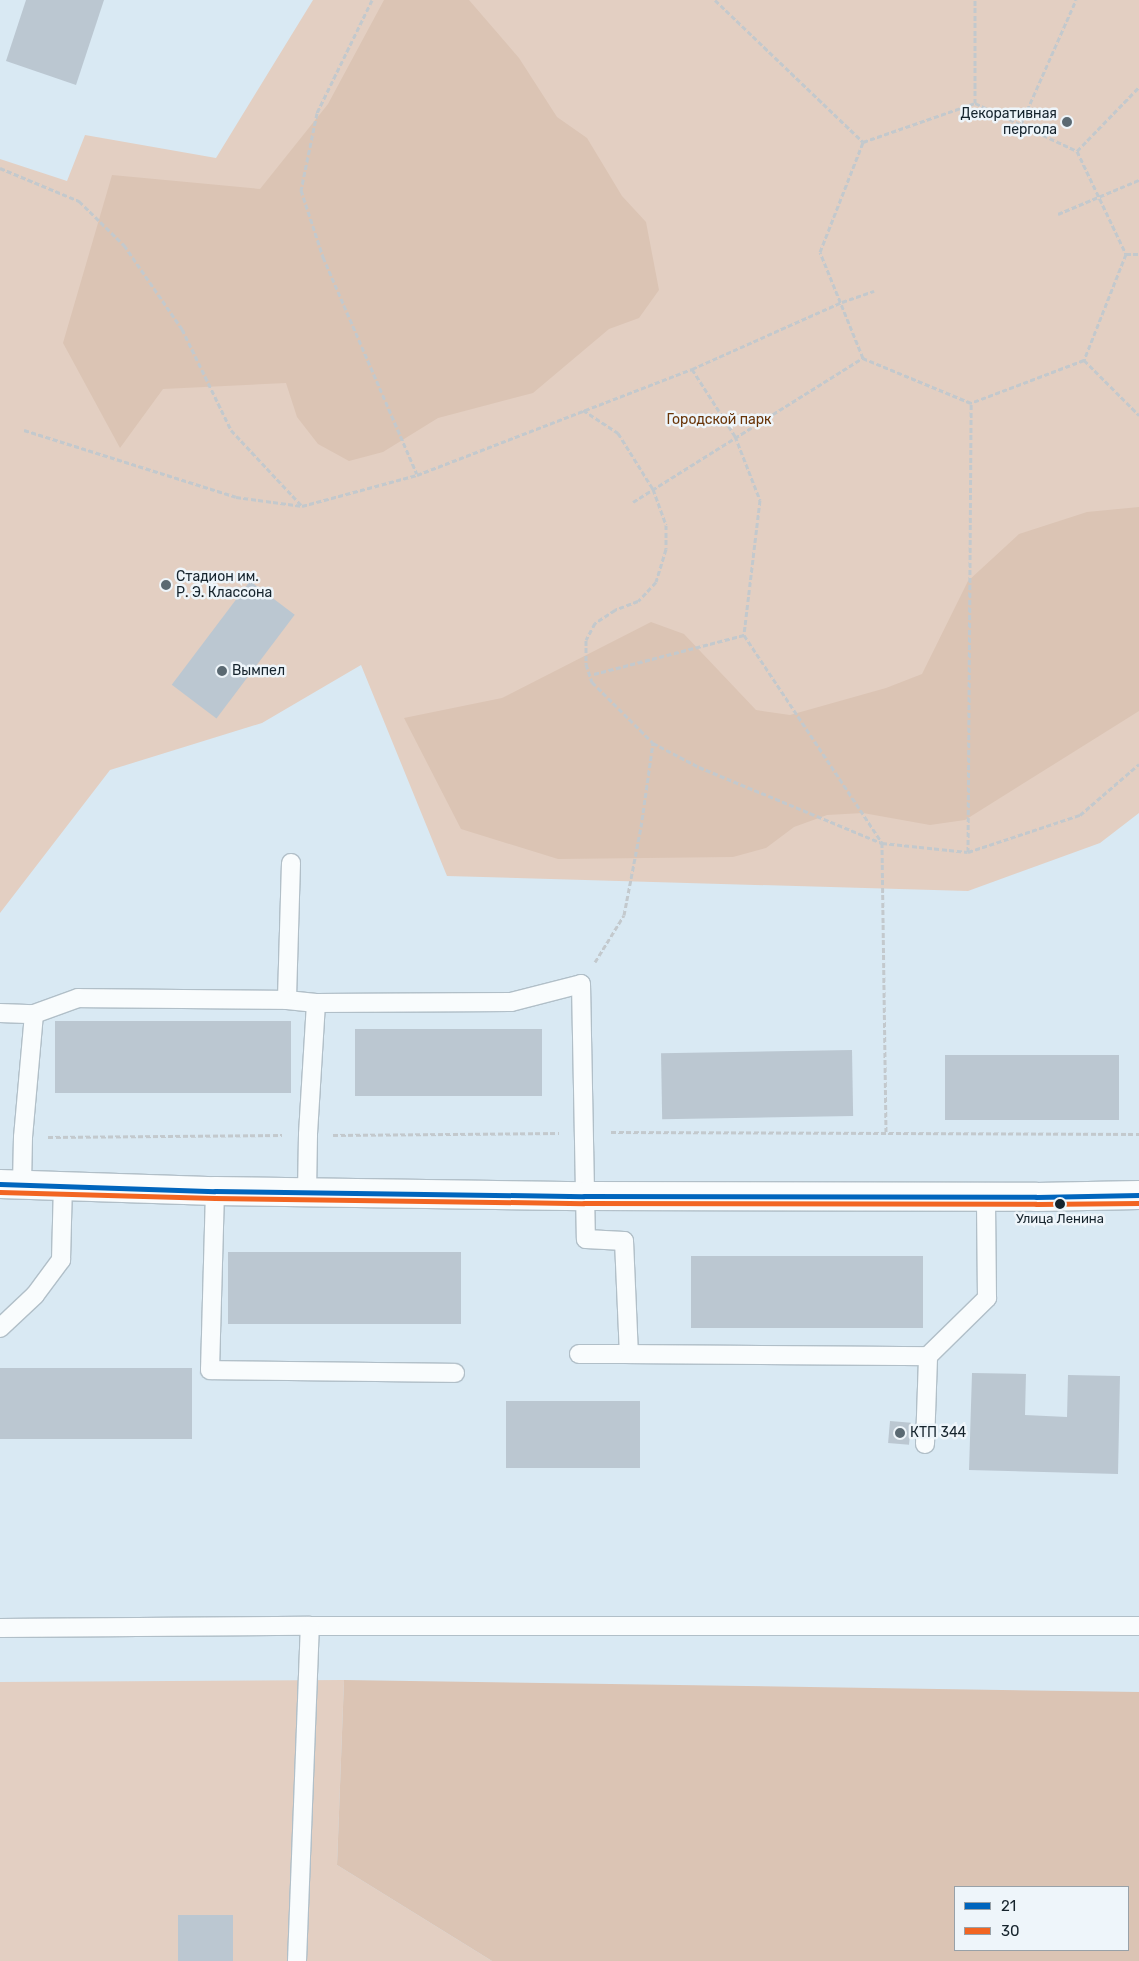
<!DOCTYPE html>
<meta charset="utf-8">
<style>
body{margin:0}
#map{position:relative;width:1139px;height:1961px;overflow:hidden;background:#d9e9f3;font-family:Rubik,sans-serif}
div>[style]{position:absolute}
.green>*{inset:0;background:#e3cfc2}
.forest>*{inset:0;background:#dbc4b4}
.building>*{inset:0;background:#bbc7d1;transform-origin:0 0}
.path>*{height:3px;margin-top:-1.5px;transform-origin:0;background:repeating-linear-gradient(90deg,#c3c9cd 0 5px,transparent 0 7.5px)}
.roads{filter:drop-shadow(1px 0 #b1bfc8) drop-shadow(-1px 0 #b1bfc8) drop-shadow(0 1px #b1bfc8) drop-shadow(0 -1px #b1bfc8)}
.service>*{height:18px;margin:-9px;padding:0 9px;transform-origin:9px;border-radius:9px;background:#f9fcfd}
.minor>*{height:28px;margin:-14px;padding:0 14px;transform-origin:14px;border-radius:14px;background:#f9fcfd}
.bus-1>*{height:5px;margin:-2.5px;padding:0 2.5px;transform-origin:2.5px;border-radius:2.5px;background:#0065bd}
.bus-2>*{height:5px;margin:-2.5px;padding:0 2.5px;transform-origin:2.5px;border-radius:2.5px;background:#f26522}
.dots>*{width:14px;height:14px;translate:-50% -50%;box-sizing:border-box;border:2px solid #eef5fa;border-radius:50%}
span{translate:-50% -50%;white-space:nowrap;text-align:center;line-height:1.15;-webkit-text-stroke:5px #eef5fa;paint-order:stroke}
.bus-label{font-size:13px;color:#16242d}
.poi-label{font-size:14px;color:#16242d}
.right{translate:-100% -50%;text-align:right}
.left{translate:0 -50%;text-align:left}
.park-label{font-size:14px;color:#693509}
.legend{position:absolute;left:954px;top:1886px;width:175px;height:65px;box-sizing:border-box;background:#eef5fa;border:1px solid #98a1a8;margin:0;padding:6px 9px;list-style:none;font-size:15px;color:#16242d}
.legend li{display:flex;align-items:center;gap:10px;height:25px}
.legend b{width:25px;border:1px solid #98a1a8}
</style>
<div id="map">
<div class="green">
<i style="clip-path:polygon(313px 0,1139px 0,1139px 813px,1100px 843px,968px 891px,447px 876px,361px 665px,262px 723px,110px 770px,0 913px,0 159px,67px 181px,85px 135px,216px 158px)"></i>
<i style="clip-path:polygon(344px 1680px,337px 1865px,492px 1961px,0 1961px,0 1682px)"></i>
</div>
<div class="forest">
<i style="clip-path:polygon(384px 0,469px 0,519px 58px,557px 117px,587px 138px,622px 196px,646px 222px,659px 290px,639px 318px,609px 329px,533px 393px,438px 418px,383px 452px,349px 461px,318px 444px,297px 417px,286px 383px,163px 389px,120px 448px,63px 343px,112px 175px,260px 189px,328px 104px)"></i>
<i style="clip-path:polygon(1139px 507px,1139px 711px,965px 820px,930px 825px,863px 813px,827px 815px,794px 827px,766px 848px,733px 857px,558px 859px,461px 829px,404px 718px,502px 698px,651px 622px,684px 634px,756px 710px,790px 715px,886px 688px,922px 674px,968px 581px,1019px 534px,1087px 512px)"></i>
<i style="clip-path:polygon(evenodd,344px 1680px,1139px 1692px,1139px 1961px,492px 1961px,337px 1865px,344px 1680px,955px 1887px,1128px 1887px,1128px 1950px,955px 1950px,955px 1887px)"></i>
</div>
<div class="building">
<i style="clip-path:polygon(26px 0,104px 0,76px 85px,6px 61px)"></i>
<i style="left:250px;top:581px;width:56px;height:130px;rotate:37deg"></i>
<i style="left:55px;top:1021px;width:236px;height:72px"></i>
<i style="left:355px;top:1029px;width:187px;height:67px"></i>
<i style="left:852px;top:1050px;width:66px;height:191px;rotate:89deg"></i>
<i style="left:1119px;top:1055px;width:65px;height:174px;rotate:90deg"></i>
<i style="left:228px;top:1252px;width:233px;height:72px"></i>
<i style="left:923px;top:1256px;width:72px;height:232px;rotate:90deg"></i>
<i style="left:0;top:1368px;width:192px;height:71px"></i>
<i style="clip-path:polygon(972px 1373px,1026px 1374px,1025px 1415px,1067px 1417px,1068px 1375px,1120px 1376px,1118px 1474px,969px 1470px)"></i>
<i style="left:506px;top:1401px;width:134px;height:67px"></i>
<i style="left:890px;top:1421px;width:21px;height:22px;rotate:5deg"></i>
<i style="left:178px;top:1915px;width:55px;height:46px"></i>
</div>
<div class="path">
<i style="left:372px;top:0;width:126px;rotate:116deg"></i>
<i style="left:317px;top:113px;width:79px;rotate:101.7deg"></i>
<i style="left:301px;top:190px;width:71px;rotate:71.8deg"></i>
<i style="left:323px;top:257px;width:236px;rotate:66.6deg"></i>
<i style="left:715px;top:0;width:205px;rotate:43.8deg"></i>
<i style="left:975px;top:103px;width:113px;rotate:25.2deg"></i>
<i style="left:1077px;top:151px;width:114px;rotate:64.6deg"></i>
<i style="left:1126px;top:254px;width:114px;rotate:111.6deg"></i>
<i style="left:1084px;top:360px;width:121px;rotate:159.2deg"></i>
<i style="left:971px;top:403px;width:117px;rotate:-157.4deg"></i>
<i style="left:863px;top:358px;width:114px;rotate:-112.1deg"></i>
<i style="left:820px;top:252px;width:118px;rotate:-68.6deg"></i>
<i style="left:863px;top:142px;width:119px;rotate:-19.2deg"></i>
<i style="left:975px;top:103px;width:103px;rotate:-90deg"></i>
<i style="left:1021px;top:124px;width:136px;rotate:-66.1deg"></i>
<i style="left:1077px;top:151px;width:89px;rotate:-45.9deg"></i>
<i style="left:0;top:168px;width:86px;rotate:22.7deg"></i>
<i style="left:79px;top:201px;width:63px;rotate:44.4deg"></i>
<i style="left:124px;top:245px;width:102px;rotate:55.4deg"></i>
<i style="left:182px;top:329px;width:112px;rotate:64.1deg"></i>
<i style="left:231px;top:430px;width:104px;rotate:46.9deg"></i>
<i style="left:1058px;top:214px;width:88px;rotate:-22.8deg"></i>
<i style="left:1126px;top:254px;width:13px"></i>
<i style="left:1084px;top:360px;width:78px;rotate:45deg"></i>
<i style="left:692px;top:369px;width:80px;rotate:57.3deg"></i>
<i style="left:735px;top:436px;width:69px;rotate:68.7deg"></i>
<i style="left:760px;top:500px;width:136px;rotate:96.8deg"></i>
<i style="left:744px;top:635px;width:250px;rotate:56.4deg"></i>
<i style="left:583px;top:410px;width:42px;rotate:33.3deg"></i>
<i style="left:618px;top:433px;width:66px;rotate:58deg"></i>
<i style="left:653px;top:489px;width:38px;rotate:70deg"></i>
<i style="left:666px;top:525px;width:24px;rotate:90deg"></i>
<i style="left:666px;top:549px;width:34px;rotate:107deg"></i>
<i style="left:656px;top:582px;width:26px;rotate:133deg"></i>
<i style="left:638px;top:601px;width:25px;rotate:159deg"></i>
<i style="left:615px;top:610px;width:24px;rotate:147deg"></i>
<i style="left:595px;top:623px;width:19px;rotate:118deg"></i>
<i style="left:586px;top:640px;width:24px;rotate:90deg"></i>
<i style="left:586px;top:664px;width:19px;rotate:72deg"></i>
<i style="left:592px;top:682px;width:86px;rotate:45deg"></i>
<i style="left:653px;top:743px;width:52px;rotate:27.6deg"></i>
<i style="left:699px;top:767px;width:198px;rotate:22.6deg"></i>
<i style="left:24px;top:430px;width:222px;rotate:17.5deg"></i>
<i style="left:236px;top:497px;width:67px;rotate:7.8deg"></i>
<i style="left:302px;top:506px;width:119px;rotate:-15.1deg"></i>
<i style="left:417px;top:475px;width:295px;rotate:-21.1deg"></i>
<i style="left:692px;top:369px;width:164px;rotate:-24.1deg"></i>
<i style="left:842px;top:302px;width:34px;rotate:-19deg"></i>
<i style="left:633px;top:502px;width:271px;rotate:-32.1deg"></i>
<i style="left:594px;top:674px;width:155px;rotate:-14.6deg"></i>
<i style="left:968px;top:852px;width:449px;rotate:-89.6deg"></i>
<i style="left:595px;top:962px;width:55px;rotate:-58.3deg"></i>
<i style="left:624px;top:915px;width:90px;rotate:-79.1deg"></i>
<i style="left:641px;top:827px;width:85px;rotate:-81.9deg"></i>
<i style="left:611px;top:1132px;width:528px;rotate:0.22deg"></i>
<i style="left:886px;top:1132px;width:289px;rotate:-90.8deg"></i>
<i style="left:882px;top:843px;width:86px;rotate:6deg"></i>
<i style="left:968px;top:852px;width:118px;rotate:-18.3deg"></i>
<i style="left:1080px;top:815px;width:78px;rotate:-40.8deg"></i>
<i style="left:333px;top:1135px;width:226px;rotate:-0.5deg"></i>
<i style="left:48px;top:1137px;width:234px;rotate:-0.5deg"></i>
</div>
<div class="roads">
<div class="service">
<i style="left:291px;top:863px;width:137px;rotate:91.7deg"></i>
<i style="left:287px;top:1000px;width:29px;rotate:6deg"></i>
<i style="left:316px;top:1003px;width:132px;rotate:93.5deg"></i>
<i style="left:308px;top:1135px;width:57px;rotate:91deg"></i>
<i style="left:316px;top:1003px;width:195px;rotate:-0.3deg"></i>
<i style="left:511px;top:1002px;width:72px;rotate:-14.4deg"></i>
<i style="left:581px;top:984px;width:255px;rotate:88.9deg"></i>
<i style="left:586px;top:1239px;width:38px;rotate:3deg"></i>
<i style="left:624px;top:1241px;width:113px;rotate:87.5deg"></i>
<i style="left:629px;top:1354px;width:50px;rotate:180deg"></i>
<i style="left:0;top:1013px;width:34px;rotate:2deg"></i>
<i style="left:34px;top:1014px;width:123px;rotate:95.1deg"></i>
<i style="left:23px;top:1137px;width:48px;rotate:91.2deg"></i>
<i style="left:34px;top:1014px;width:47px;rotate:-20deg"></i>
<i style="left:78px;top:998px;width:209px;rotate:0.5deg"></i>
<i style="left:215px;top:1191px;width:179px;rotate:91.6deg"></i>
<i style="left:210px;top:1370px;width:245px;rotate:0.7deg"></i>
<i style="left:0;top:1328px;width:48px;rotate:-43.3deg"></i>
<i style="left:35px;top:1295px;width:44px;rotate:-53.4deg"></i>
<i style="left:61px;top:1260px;width:75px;rotate:-88.5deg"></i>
<i style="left:629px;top:1354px;width:299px;rotate:0.4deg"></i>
<i style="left:925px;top:1444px;width:88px;rotate:-88deg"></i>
<i style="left:928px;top:1356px;width:83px;rotate:-44.5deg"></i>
<i style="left:987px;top:1298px;width:101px;rotate:-90.6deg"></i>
<i style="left:0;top:1628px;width:310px;rotate:-0.4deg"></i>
<i style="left:310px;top:1626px;width:829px"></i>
<i style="left:297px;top:1961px;width:335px;rotate:-87.8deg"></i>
</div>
<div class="minor">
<i style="left:0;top:1184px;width:215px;rotate:1.9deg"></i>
<i style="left:215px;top:1191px;width:369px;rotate:0.8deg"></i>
<i style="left:584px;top:1196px;width:452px;rotate:0.1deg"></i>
<i style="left:1036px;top:1197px;width:103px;rotate:-1.1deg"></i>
</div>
</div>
<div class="bus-1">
<i style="left:0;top:1184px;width:215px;rotate:1.9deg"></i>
<i style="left:215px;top:1191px;width:369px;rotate:0.8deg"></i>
<i style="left:584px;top:1196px;width:452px;rotate:0.1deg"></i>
<i style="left:1036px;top:1197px;width:103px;rotate:-1.1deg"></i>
</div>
<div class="bus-2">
<i style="left:0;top:1192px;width:215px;rotate:1.6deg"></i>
<i style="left:215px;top:1198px;width:369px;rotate:0.8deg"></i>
<i style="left:584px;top:1203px;width:452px;rotate:0.1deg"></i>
<i style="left:1036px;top:1204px;width:103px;rotate:-0.6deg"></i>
</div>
<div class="dots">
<i style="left:1067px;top:122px;background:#5a6972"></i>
<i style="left:166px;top:585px;background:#5a6972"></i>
<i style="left:222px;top:671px;background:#5a6972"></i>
<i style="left:1060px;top:1204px;background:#16242d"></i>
<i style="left:900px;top:1433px;background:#5a6972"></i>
</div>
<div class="bus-label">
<span style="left:1060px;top:1219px">Улица Ленина</span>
</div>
<div class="poi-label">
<span class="right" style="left:1057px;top:122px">Декоративная<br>пергола</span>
<span class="left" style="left:176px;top:585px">Стадион им.<br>Р. Э. Классона</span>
<span class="left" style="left:232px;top:671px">Вымпел</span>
<span class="left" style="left:910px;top:1433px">КТП 344</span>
</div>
<div class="park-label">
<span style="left:719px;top:420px">Городской парк</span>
</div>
<ul class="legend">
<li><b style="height:6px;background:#0065bd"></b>21</li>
<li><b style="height:6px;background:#f26522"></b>30</li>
</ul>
</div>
